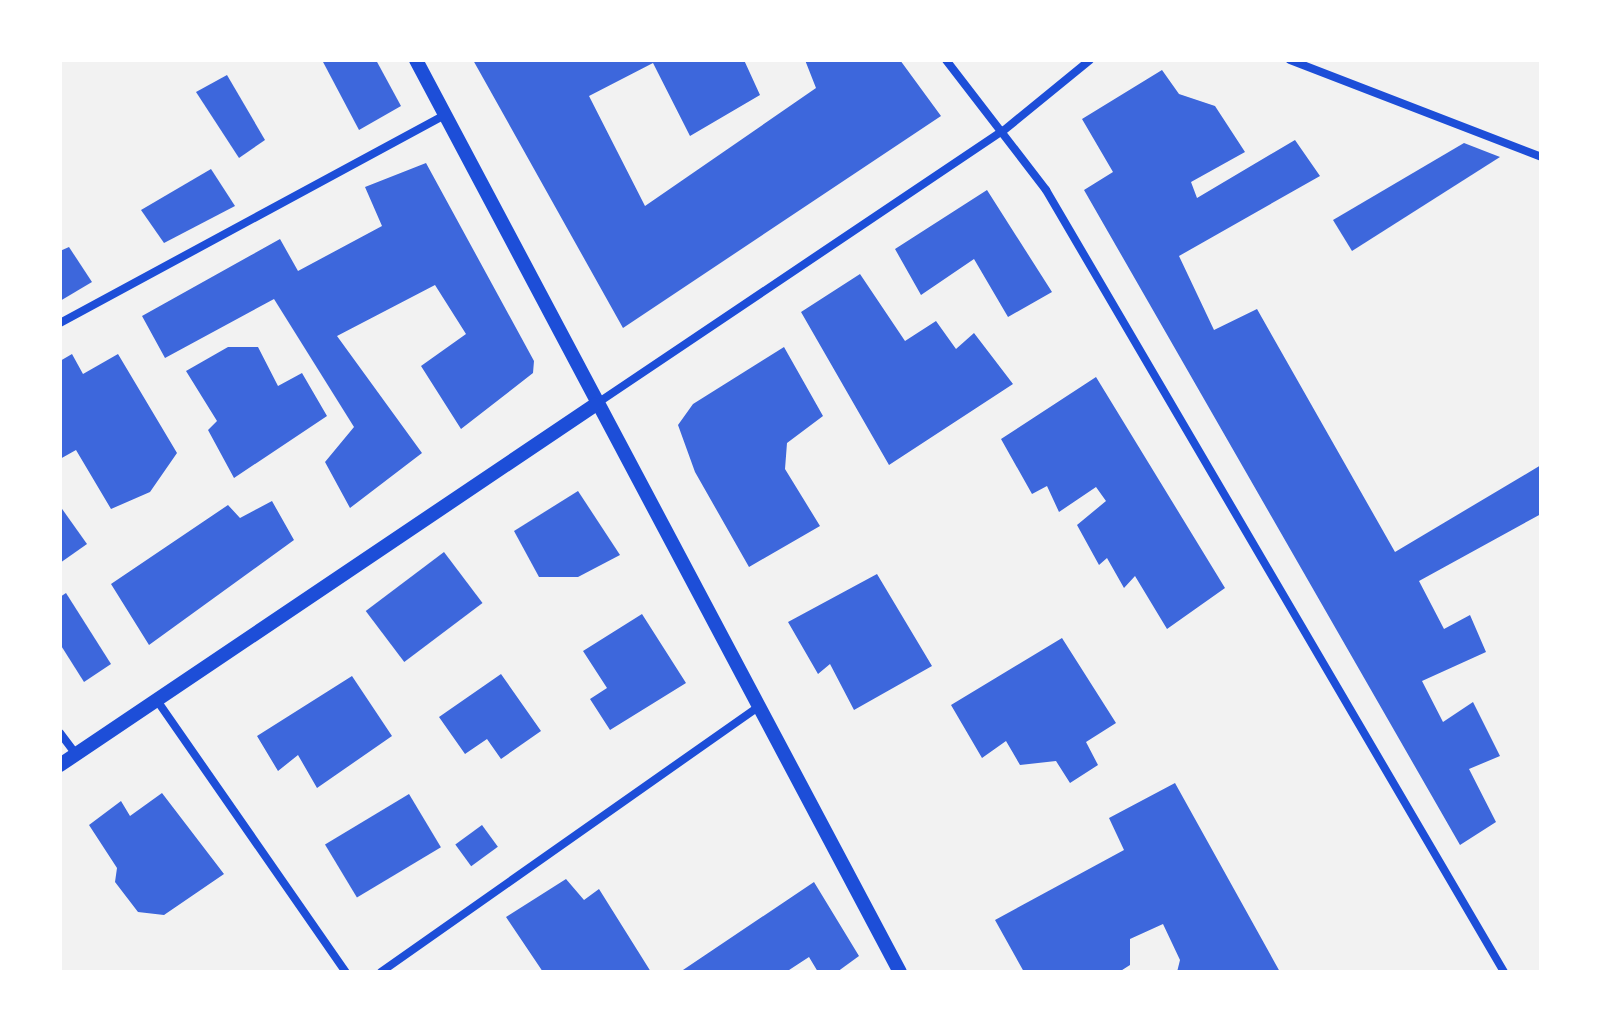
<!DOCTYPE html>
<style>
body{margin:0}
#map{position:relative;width:1601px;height:1032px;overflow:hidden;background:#f2f2f2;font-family:"Alegreya Sans",sans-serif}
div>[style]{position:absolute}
.building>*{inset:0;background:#3d67dc;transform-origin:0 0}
.minor>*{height:8px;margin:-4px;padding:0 4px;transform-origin:4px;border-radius:4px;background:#1d4ed8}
.tertiary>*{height:14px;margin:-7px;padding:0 7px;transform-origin:7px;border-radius:7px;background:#1d4ed8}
span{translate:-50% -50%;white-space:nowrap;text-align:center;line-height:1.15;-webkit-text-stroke:8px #fff;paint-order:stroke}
.frame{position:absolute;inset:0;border:62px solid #fff;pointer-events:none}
</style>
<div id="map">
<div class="building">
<i style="clip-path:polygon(322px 60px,376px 60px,401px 106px,359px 130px)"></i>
<i style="clip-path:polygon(473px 60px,744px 60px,760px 95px,690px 136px,653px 63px,589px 96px,645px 206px,816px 88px,805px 60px,900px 60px,941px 116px,623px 328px)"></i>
<i style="clip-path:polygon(1162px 70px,1179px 94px,1215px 106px,1245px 152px,1191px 182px,1197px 198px,1295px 140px,1320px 176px,1179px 256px,1214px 330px,1257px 309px,1395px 552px,1541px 465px,1541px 514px,1419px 581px,1444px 629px,1470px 615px,1486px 652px,1422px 681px,1443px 722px,1473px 702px,1500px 756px,1469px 769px,1496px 822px,1460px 845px,1084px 190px,1113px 172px,1082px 119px)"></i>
<i style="clip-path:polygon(227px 75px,265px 140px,239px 158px,196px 92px)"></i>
<i style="clip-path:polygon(1464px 143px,1500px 157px,1352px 251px,1333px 220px)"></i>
<i style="clip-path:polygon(426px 163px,534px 361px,533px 373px,461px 429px,421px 366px,466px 334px,435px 285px,337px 336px,422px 453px,350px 508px,325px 462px,354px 427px,274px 299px,165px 358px,142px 316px,280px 239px,298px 271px,382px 226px,365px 187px)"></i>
<i style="clip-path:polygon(211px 169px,235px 206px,164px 243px,141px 210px)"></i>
<i style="clip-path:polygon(987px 190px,1052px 292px,1008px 317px,974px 259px,921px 295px,895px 249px)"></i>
<i style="clip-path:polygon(69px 247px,92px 282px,60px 301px,60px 251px)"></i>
<i style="clip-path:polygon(860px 274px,905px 341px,936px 321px,956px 349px,974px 333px,1013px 384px,889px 465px,801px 312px)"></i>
<i style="clip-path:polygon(228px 347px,258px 347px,278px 386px,302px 373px,327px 416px,234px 478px,208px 430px,217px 421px,186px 371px)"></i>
<i style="clip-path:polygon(784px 347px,823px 416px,787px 443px,785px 469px,820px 526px,749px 567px,695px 472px,678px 425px,693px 404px)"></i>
<i style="clip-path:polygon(72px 354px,83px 374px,118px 354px,177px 453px,150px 492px,111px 509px,76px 450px,60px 459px,60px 361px)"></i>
<i style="clip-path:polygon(1096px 377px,1225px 588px,1167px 629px,1135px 576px,1124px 588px,1107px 558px,1099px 565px,1077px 525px,1106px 501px,1096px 487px,1059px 512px,1047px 486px,1032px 494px,1001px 439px)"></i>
<i style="clip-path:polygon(578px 491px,620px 555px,578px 577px,539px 577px,514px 531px)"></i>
<i style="clip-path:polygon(272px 501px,294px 540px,149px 645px,111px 584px,228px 505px,240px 518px)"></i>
<i style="clip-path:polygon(60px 506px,87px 544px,60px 563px)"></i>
<i style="left:444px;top:552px;width:64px;height:98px;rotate:53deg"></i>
<i style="clip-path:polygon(877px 574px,932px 666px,854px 710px,830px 664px,818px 674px,788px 622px)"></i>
<i style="clip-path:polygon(66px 593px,111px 664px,84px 682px,60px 644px,60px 597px)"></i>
<i style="clip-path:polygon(642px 614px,686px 683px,610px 730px,590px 699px,607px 688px,583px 651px)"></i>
<i style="clip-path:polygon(1062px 638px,1116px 723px,1086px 742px,1098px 765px,1070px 783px,1056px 761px,1020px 765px,1006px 741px,982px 758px,951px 705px)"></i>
<i style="clip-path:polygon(501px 674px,541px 731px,501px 759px,487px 739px,465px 754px,439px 717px)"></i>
<i style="clip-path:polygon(352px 676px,392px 736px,317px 788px,298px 755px,278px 771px,257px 736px)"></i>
<i style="clip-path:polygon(1175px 783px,1280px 972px,1177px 972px,1180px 960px,1163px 924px,1130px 939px,1130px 965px,1119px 972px,1024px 972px,995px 920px,1124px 850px,1109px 818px)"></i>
<i style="clip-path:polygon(162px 793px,224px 874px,164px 915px,138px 912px,115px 882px,117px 868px,89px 825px,121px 801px,130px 816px)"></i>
<i style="left:409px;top:794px;width:62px;height:98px;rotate:59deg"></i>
<i style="left:482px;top:825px;width:27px;height:33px;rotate:54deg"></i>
<i style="clip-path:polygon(566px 879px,584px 900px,599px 889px,651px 972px,543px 972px,506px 917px)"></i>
<i style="clip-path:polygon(814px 882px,859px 956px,837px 972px,818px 972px,809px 957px,786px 972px,680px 972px)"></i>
</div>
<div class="minor">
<i style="left:946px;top:60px;width:164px;rotate:52.4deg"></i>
<i style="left:1046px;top:190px;width:906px;rotate:59.64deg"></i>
<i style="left:1290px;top:60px;width:269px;rotate:21.1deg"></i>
<i style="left:60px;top:323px;width:439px;rotate:-28.4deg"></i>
<i style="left:596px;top:404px;width:490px;rotate:-33.9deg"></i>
<i style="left:1003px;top:131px;width:112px;rotate:-39.2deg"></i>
<i style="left:156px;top:699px;width:333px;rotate:55.2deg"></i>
<i style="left:60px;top:733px;width:26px;rotate:53deg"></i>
<i style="left:381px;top:972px;width:461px;rotate:-35.1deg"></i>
</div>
<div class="tertiary">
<i style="left:416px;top:60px;width:1032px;rotate:62.05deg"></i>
<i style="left:60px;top:765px;width:645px;rotate:-33.94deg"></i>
</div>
<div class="frame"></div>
</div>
